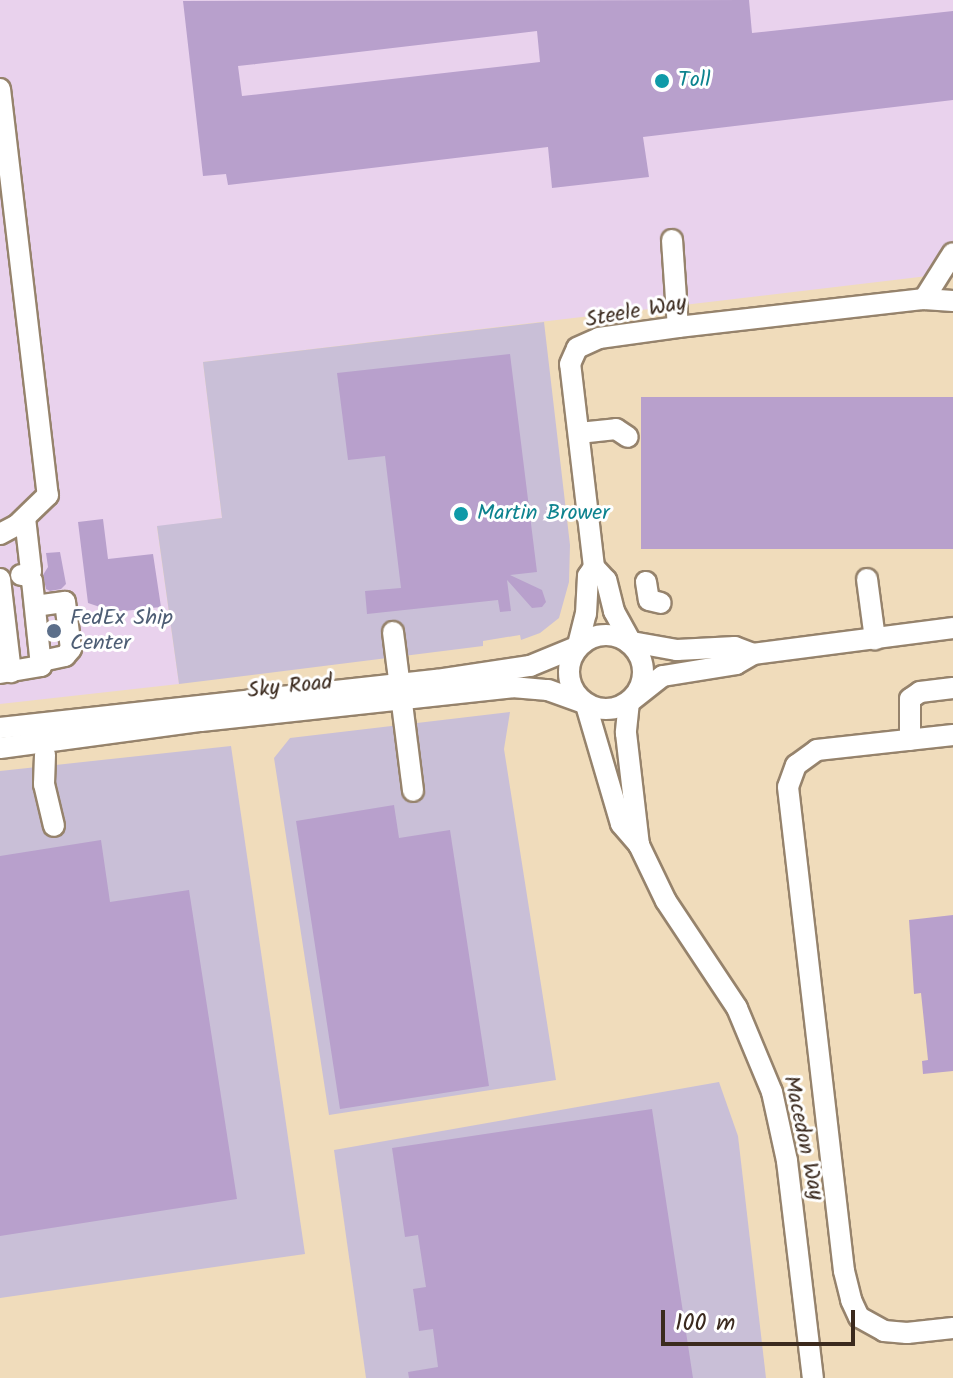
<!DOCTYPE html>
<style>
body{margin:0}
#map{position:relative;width:953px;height:1378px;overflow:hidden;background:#f0dcbb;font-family:Kalam,sans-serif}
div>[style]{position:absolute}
.built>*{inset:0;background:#e9d2ed}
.industrial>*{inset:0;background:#c9bfd7}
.building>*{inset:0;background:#b8a0cc;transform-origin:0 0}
.roads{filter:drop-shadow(2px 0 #96836c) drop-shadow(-2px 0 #96836c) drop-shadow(0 2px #96836c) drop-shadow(0 -2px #96836c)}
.minor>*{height:20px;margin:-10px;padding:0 10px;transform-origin:10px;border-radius:10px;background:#fff}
.minor>.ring{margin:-10px;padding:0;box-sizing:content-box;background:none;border:20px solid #fff;border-radius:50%}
.dots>*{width:22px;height:22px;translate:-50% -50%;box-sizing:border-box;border:4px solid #fff;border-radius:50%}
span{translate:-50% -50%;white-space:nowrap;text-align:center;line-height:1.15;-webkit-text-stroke:6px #fff;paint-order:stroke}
.culture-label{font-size:22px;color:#0d838f}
.left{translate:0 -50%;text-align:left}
.street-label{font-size:22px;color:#3b2a1e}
.service-label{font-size:22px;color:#4e5e75}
.scale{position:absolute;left:661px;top:1310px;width:194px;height:36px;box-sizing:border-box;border:4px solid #3b2a1e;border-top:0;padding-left:10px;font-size:24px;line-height:28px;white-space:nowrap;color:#3b2a1e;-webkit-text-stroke:6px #fff;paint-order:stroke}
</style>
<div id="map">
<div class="built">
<i style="clip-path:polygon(0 0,953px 0,953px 273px,203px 362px,222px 518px,157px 527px,179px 684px,0 704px)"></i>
</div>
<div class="industrial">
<i style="clip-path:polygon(544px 322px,570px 545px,569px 582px,559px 618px,540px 633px,521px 640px,520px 635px,483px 641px,483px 646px,179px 684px,157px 526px,222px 518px,203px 362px)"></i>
<i style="clip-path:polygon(510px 712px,504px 749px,556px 1080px,329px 1115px,274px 758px,290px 738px)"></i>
<i style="clip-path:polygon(231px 746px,305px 1254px,0 1298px,0 771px)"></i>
<i style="clip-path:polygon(719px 1082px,738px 1136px,766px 1378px,366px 1378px,334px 1150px)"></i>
</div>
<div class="building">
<i style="clip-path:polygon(evenodd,749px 0,752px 33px,953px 11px,953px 100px,643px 137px,649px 177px,552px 188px,548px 147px,228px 185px,226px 174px,203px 176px,183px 1px,749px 0,537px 31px,540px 62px,242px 96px,238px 66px,537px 31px)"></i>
<i style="clip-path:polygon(510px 354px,537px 572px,510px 575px,542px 590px,546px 602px,542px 607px,532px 608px,507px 580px,511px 611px,500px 612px,498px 600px,367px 614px,365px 591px,401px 588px,385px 456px,348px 460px,337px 373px)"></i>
<i style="left:953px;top:397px;width:152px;height:312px;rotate:90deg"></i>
<i style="clip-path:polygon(103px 519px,108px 559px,153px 554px,161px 607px,115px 612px,88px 603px,78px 522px)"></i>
<i style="clip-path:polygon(60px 552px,66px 584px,61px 589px,50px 591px,46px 589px,43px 575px,48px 567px,46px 553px)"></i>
<i style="clip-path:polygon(394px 805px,399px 838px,450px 830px,489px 1086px,340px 1109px,296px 821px)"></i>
<i style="clip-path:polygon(101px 840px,110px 902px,189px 890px,237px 1199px,0 1236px,0 856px)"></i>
<i style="clip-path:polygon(953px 915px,953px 1071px,923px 1074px,922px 1061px,928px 1060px,921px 993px,914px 994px,909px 920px)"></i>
<i style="clip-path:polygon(652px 1109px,693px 1378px,409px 1378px,408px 1372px,438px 1367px,433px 1329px,419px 1331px,413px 1289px,426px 1287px,418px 1235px,405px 1237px,392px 1148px)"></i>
</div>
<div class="roads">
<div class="minor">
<i style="left:0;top:89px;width:409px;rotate:83.3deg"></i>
<i style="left:48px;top:495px;width:43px;rotate:135.9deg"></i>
<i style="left:17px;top:525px;width:19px;rotate:152deg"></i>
<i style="left:672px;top:240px;width:87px;rotate:86.1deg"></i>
<i style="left:924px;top:299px;width:54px;rotate:-57.8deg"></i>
<i style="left:579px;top:433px;width:37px;rotate:-6deg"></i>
<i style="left:616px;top:429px;width:14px;rotate:34deg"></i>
<i style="left:25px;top:518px;width:53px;rotate:83.5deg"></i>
<i style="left:31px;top:571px;width:6px;rotate:135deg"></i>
<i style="left:0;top:579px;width:94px;rotate:83.3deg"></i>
<i style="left:867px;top:579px;width:61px;rotate:82.4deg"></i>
<i style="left:646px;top:582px;width:18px;rotate:81deg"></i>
<i style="left:649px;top:600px;width:12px;rotate:14deg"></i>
<i style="left:35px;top:606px;width:30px;rotate:-8deg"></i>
<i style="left:65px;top:602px;width:47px;rotate:82.7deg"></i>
<i style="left:71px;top:649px;width:9px;rotate:131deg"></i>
<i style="left:65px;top:656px;width:25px;rotate:168deg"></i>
<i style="left:393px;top:632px;width:160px;rotate:82.8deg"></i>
<i class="ring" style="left:569px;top:635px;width:54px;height:54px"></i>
<i style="left:631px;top:642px;width:35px;rotate:-119deg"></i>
<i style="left:614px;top:611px;width:32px;rotate:-104deg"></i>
<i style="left:606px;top:580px;width:18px;rotate:-133deg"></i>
<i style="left:594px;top:567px;width:204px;rotate:-96.7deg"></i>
<i style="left:570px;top:364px;width:17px;rotate:-66deg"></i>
<i style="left:577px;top:348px;width:24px;rotate:-24deg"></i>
<i style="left:599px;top:338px;width:80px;rotate:-7.9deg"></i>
<i style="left:678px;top:327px;width:248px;rotate:-6.5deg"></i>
<i style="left:924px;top:299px;width:29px;rotate:4deg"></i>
<i style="left:632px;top:642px;width:46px;rotate:10.1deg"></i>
<i style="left:677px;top:650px;width:58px;rotate:-3deg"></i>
<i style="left:735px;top:647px;width:19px;rotate:21deg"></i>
<i style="left:578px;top:645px;width:32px;rotate:-76deg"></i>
<i style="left:586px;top:614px;width:38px;rotate:-87deg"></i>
<i style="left:588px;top:576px;width:11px;rotate:-56deg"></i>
<i style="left:0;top:673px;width:42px;rotate:-9.7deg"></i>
<i style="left:41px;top:666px;width:85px;rotate:-96deg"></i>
<i style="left:32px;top:581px;width:8px;rotate:-130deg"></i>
<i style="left:27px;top:575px;width:6px;rotate:180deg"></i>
<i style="left:632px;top:700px;width:39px;rotate:-38deg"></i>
<i style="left:663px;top:676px;width:74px;rotate:-9.3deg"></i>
<i style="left:736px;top:664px;width:20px;rotate:-30deg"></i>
<i style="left:753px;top:654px;width:202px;rotate:-7.4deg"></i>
<i style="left:629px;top:702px;width:31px;rotate:96deg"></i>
<i style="left:626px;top:733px;width:113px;rotate:83.4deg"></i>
<i style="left:586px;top:705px;width:124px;rotate:73.6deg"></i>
<i style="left:621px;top:824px;width:28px;rotate:49deg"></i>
<i style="left:639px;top:845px;width:62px;rotate:64.3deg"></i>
<i style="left:666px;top:901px;width:128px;rotate:56.4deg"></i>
<i style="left:737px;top:1008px;width:91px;rotate:67.4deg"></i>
<i style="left:772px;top:1092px;width:71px;rotate:77.7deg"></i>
<i style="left:787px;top:1161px;width:219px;rotate:83.2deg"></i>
<i style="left:0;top:728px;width:440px;rotate:-6.3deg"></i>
<i style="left:437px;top:680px;width:94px;rotate:-8.6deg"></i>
<i style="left:530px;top:666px;width:50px;rotate:-22.4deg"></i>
<i style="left:953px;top:735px;width:137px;rotate:173.7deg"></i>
<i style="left:817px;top:750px;width:26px;rotate:144deg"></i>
<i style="left:796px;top:765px;width:23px;rotate:110deg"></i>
<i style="left:788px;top:787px;width:487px;rotate:83.4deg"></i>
<i style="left:844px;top:1271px;width:30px;rotate:76deg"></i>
<i style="left:851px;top:1300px;width:19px;rotate:65deg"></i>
<i style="left:859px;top:1317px;width:29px;rotate:29deg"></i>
<i style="left:884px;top:1331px;width:23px;rotate:5deg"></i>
<i style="left:907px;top:1333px;width:46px;rotate:-6.2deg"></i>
<i style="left:910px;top:740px;width:41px;rotate:-90deg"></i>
<i style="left:910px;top:699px;width:12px;rotate:-35deg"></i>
<i style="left:920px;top:692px;width:33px;rotate:-7deg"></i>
<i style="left:0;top:748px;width:203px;rotate:-7.7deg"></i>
<i style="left:201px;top:721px;width:313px;rotate:-6.2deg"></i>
<i style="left:512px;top:687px;width:36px;rotate:5deg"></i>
<i style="left:548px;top:690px;width:37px;rotate:20deg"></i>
<i style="left:45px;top:755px;width:29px;rotate:92deg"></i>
<i style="left:44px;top:784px;width:43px;rotate:76.6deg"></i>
</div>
</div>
<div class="dots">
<i style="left:662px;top:81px;background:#0f9aa8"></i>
<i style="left:461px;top:514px;background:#0f9aa8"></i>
<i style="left:54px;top:631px;background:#5c6f8a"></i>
</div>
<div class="culture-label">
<span class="left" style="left:678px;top:81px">Toll</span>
<span class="left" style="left:477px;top:514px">Martin Brower</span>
</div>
<div class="street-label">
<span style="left:636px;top:312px;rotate:-10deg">Steele Way</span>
<span style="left:290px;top:687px;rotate:-6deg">Sky Road</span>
<span style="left:803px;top:1138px;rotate:78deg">Macedon Way</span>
</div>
<div class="service-label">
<span class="left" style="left:70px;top:631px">FedEx Ship<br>Center</span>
</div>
<div class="scale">100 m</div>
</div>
